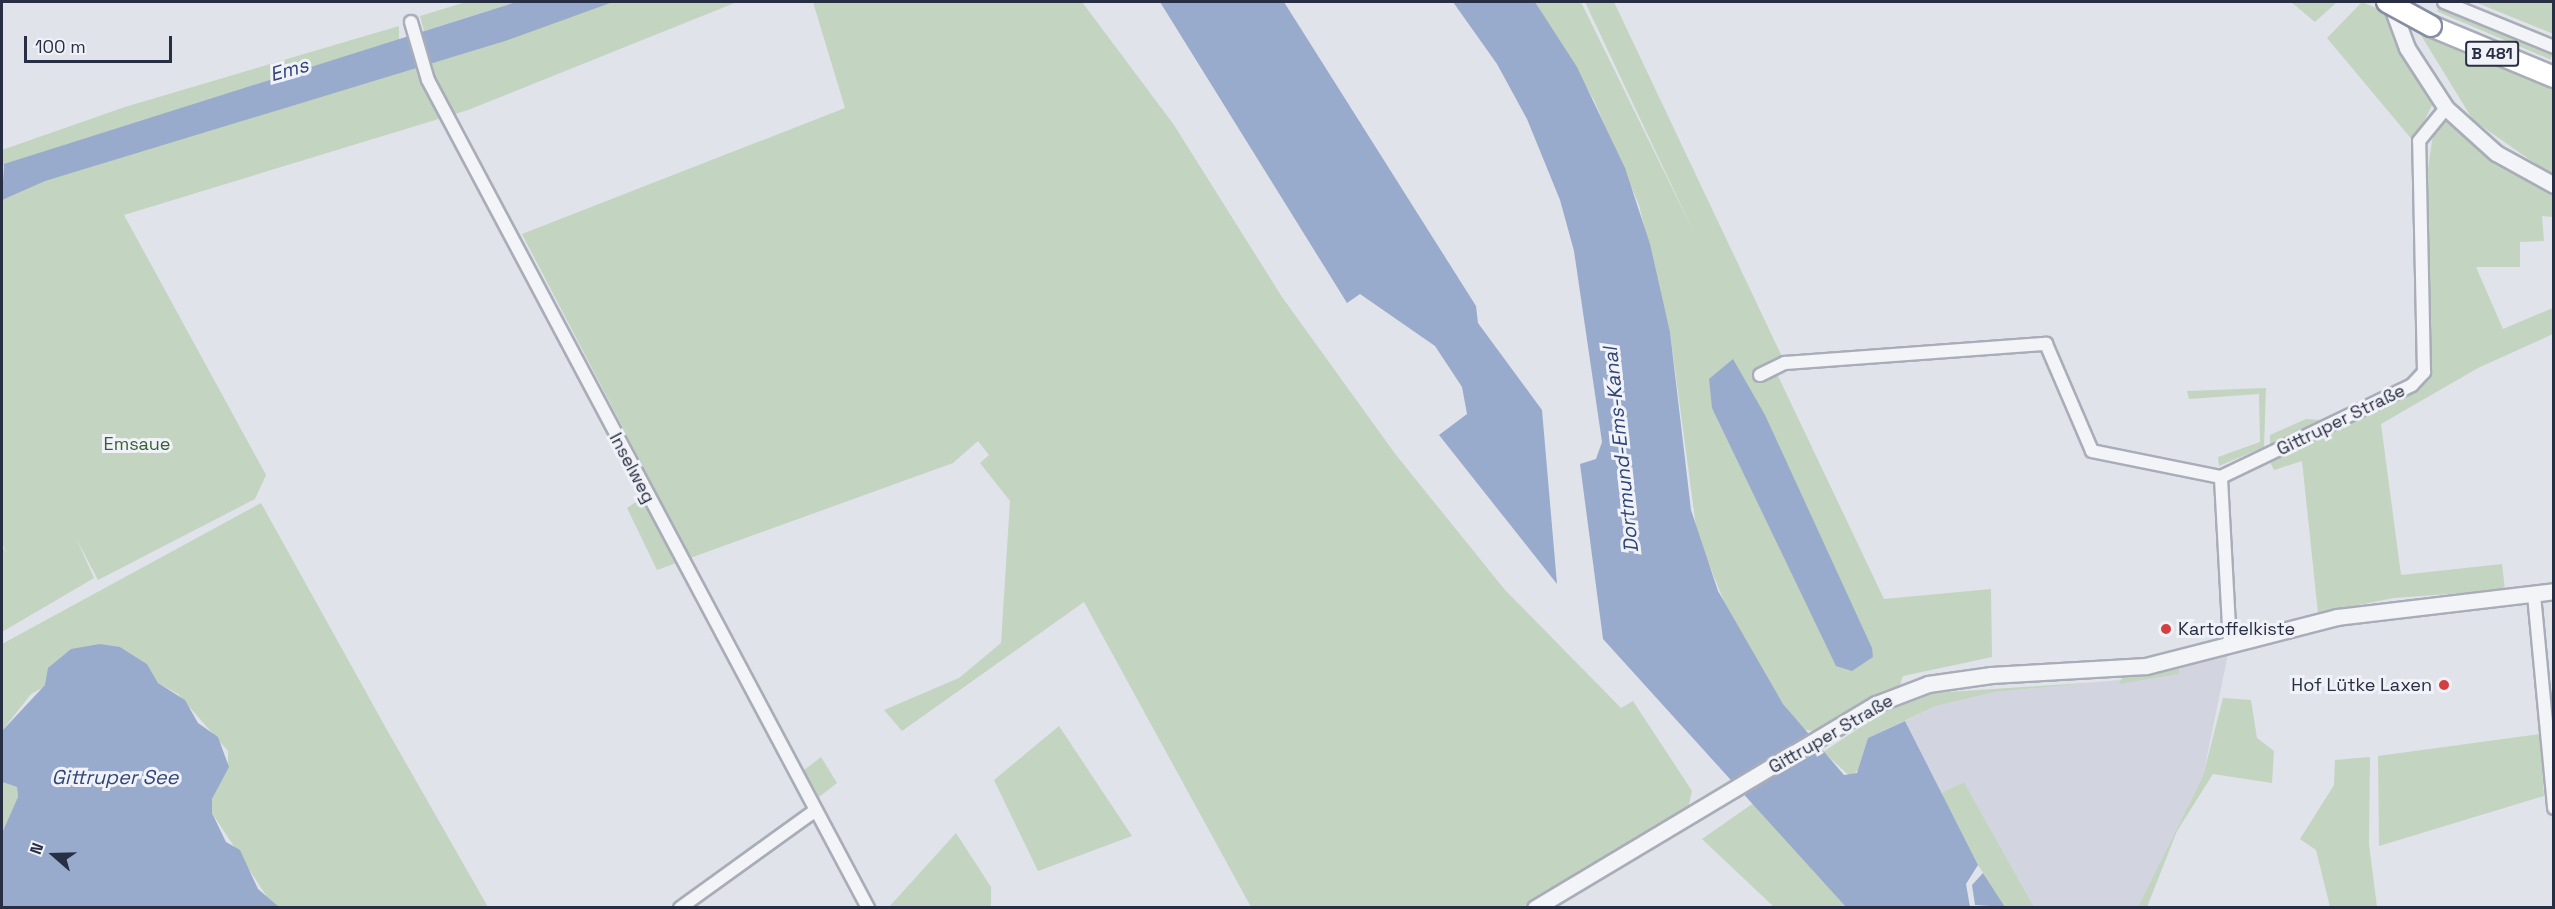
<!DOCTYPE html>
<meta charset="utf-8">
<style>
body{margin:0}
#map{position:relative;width:2555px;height:909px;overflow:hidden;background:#e0e3ea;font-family:"Space Grotesk",sans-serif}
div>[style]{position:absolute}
.built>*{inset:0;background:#d2d5df}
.green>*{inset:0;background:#c3d4c1;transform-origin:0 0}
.water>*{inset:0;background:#99abcc}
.roads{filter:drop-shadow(2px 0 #a9adb8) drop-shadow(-2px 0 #a9adb8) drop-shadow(0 2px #a9adb8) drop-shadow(0 -2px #a9adb8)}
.minor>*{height:12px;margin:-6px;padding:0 6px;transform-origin:6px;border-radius:6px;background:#f3f4f8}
.tertiary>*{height:15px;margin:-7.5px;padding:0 7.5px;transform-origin:7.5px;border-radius:7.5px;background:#f3f4f8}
.trunk>*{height:20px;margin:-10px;padding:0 10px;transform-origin:10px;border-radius:10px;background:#fff}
.bridges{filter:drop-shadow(2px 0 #878ea2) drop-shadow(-2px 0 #878ea2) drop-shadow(0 2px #878ea2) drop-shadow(0 -2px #878ea2)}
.trunk-bridge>*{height:20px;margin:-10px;padding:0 10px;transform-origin:10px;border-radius:10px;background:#fff}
.dots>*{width:16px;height:16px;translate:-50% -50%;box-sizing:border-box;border:3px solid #f0f2f7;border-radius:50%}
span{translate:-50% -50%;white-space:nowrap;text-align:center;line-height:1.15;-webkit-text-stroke:6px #f0f2f7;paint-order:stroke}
.shield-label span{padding:2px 4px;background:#f0f2f7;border:2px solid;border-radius:4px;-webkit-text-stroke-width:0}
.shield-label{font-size:16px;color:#282e43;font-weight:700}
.street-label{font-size:18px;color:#282e43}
.park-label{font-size:18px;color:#365f34}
.poi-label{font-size:18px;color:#282e43}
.left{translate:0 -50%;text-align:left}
.right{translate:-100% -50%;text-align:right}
.water-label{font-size:20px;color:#304679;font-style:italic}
.frame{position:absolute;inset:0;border:3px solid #282e43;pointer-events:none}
.north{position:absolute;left:24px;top:825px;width:60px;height:60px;-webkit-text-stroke:4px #f0f2f7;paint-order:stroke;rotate:290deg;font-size:16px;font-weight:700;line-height:24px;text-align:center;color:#282e43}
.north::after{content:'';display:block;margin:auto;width:21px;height:27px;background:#282e43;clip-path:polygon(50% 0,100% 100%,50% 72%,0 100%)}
.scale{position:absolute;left:24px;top:36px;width:148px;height:27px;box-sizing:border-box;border:3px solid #282e43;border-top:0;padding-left:8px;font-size:18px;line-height:21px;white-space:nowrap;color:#282e43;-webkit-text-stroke:4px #f0f2f7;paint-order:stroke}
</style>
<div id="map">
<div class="built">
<i style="clip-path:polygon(2228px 654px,2203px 776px,2138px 907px,2034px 907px,1964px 782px,1941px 793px,1905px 721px,1936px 706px,1995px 692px,2179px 674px,2180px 664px)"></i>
</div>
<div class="green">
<i style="clip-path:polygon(466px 2px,516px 2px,424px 31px,420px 16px)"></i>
<i style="clip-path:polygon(580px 2px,737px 2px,468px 110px,124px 215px,266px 475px,255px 499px,98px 580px,76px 538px,94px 578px,2px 632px,2px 546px,6px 553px,2px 542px,2px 183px)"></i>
<i style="clip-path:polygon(813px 2px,1082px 2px,1174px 125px,1282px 297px,1396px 455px,1505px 590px,1621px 708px,1633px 701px,1692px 791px,1688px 809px,1522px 907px,1251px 907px,1084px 602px,902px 731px,884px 710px,959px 678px,1001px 643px,1010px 501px,980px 463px,989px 455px,978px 441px,953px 463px,657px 570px,627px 508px,655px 489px,522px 234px,845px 108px)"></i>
<i style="clip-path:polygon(1535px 2px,1581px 2px,1697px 239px,1585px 2px,1614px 2px,1785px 363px,1778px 376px,1884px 599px,1991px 589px,1992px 657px,1903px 676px,1899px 688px,1818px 731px,1804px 730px,1783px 704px,1729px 614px,1697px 534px,1670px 332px,1639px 205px,1594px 100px)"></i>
<i style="clip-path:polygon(2291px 2px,2337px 2px,2315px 22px)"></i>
<i style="clip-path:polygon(2362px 2px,2388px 13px,2408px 64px,2434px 101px,2414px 142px,2327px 38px)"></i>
<i style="clip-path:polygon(2475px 2px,2553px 2px,2553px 34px,2551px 33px)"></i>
<i style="left:2440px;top:5px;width:123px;height:7px;rotate:23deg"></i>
<i style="clip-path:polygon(399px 26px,399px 41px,2px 166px,2px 150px,125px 107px)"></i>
<i style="clip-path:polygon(2419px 32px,2553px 85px,2553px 176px,2473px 120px)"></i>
<i style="clip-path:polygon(2445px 120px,2486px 155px,2553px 193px,2553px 217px,2542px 216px,2544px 241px,2520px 242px,2520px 267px,2476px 267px,2503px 329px,2553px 308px,2553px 334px,2478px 368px,2381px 424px,2401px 575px,2502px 564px,2505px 590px,2394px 598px,2318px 613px,2302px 461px,2274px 470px,2270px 462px,2412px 391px,2431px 371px,2427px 176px,2433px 134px)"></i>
<i style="clip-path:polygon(2266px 388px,2264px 447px,2219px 466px,2218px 457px,2260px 442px,2259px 394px,2189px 399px,2187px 391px)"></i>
<i style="clip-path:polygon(2306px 419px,2321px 420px,2270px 446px,2270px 435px)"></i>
<i style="clip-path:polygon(261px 503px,387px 730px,488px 907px,279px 908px,271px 903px,212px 813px,212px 799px,228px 767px,228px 751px,178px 694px,158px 683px,147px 664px,120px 647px,31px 694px,2px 731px,2px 644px)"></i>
<i style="clip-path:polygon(2180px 664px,2179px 674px,2119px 684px,2124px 675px)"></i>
<i style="clip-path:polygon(2099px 682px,1995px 692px,1936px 706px,1868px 738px,1859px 769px,1851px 777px,1823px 752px,1880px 714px,1934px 693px)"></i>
<i style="clip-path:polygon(2223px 698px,2251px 700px,2257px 738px,2274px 751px,2272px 783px,2213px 774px,2177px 831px,2147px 907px,2138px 907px,2203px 776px)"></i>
<i style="clip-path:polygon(1059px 726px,1132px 836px,1038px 871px,994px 780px)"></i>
<i style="clip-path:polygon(2540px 734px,2544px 796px,2379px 846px,2378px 756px)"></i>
<i style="clip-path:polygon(821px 757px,837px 783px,819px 797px,804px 770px)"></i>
<i style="clip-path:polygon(2370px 757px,2369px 844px,2377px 907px,2330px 907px,2316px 850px,2300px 839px,2334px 785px,2335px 760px)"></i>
<i style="clip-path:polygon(2px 782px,17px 787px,18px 798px,2px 833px)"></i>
<i style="clip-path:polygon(1964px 782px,2034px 907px,2005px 907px,1978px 865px,1941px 793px)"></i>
<i style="clip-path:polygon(1755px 802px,1846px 907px,1774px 907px,1702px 839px)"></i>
<i style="clip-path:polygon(956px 833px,991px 887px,991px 907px,889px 907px)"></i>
</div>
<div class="water">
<i style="clip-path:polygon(516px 2px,613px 2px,505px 41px,45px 181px,2px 200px,4px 164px)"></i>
<i style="clip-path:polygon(1160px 2px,1284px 2px,1476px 306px,1478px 323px,1542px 410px,1557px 584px,1439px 435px,1467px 414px,1462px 387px,1435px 346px,1360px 294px,1347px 303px)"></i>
<i style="clip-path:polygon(1453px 2px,1535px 2px,1577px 67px,1625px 168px,1650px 244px,1670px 332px,1691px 510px,1718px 591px,1783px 704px,1844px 775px,1857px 773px,1868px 738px,1905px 721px,1978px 865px,1966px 884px,1970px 907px,1846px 907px,1603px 639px,1580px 464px,1596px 459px,1602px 442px,1574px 251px,1560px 200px,1527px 119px,1497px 64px)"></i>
<i style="clip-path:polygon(1733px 359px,1765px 415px,1872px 648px,1873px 657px,1852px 671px,1836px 666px,1712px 408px,1709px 379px)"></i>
<i style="clip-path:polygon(100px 644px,120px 647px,147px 664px,158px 683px,185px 700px,198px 723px,218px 737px,229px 767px,212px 799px,212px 813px,226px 842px,240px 850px,258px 889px,279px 907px,2px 907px,2px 833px,18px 797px,17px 787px,2px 782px,2px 731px,45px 685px,48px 668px,71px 649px)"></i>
<i style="clip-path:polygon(1983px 873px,2005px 907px,1975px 905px,1972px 885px)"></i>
</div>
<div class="roads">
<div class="minor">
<i style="left:2444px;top:2px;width:119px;rotate:22.2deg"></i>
<i style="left:411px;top:22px;width:60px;rotate:73.7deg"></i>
<i style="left:428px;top:80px;width:938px;rotate:62.01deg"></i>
<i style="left:1760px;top:375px;width:28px;rotate:-26deg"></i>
<i style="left:1785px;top:363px;width:262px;rotate:-4.2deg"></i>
<i style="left:2046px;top:344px;width:116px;rotate:66.7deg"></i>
<i style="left:2092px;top:451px;width:132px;rotate:11.4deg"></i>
<i style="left:2534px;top:595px;width:214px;rotate:84.6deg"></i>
<i style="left:2230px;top:645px;width:168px;rotate:-93.1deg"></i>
<i style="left:2221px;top:477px;width:212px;rotate:-25.7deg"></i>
<i style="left:2412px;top:385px;width:18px;rotate:-47deg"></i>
<i style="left:2424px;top:372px;width:231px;rotate:-91.2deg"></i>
<i style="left:2419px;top:141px;width:43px;rotate:-50.7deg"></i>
<i style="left:680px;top:908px;width:164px;rotate:-35.8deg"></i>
</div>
<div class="tertiary">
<i style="left:2390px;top:2px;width:49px;rotate:69.7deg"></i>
<i style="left:2407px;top:48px;width:72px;rotate:57deg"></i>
<i style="left:2446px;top:108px;width:67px;rotate:42deg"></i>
<i style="left:2496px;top:153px;width:66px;rotate:28.9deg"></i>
<i style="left:1535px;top:908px;width:397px;rotate:-30.9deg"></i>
<i style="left:1876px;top:704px;width:56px;rotate:-21deg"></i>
<i style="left:1928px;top:684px;width:64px;rotate:-8.1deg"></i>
<i style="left:1991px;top:675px;width:155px;rotate:-3.3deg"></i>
<i style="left:2146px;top:666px;width:197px;rotate:-14.4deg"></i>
<i style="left:2337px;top:617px;width:219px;rotate:-6.8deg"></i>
</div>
<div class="trunk">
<i style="left:2431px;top:26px;width:133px;rotate:22.5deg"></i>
</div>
</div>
<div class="bridges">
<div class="trunk-bridge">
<i style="left:2387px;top:2px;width:50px;rotate:28.6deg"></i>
</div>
</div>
<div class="dots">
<i style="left:2166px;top:629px;background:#d53f40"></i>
<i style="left:2444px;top:685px;background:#d53f40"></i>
</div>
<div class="shield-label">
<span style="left:2492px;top:54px">B 481</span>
</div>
<div class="street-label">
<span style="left:2341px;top:420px;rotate:-26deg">Gittruper Straße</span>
<span style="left:632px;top:468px;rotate:62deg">Inselweg</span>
<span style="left:1831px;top:734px;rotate:-30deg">Gittruper Straße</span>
</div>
<div class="park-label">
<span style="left:137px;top:444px">Emsaue</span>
</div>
<div class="poi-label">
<span class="left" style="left:2178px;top:629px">Kartoffelkiste</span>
<span class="right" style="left:2432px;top:685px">Hof Lütke Laxen</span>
</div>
<div class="water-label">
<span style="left:289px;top:70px;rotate:-16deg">Ems</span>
<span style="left:1621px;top:450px;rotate:-96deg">Dortmund-Ems-Kanal</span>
<span style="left:115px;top:777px">Gittruper See</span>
</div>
<div class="frame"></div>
<div class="north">N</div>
<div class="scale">100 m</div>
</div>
